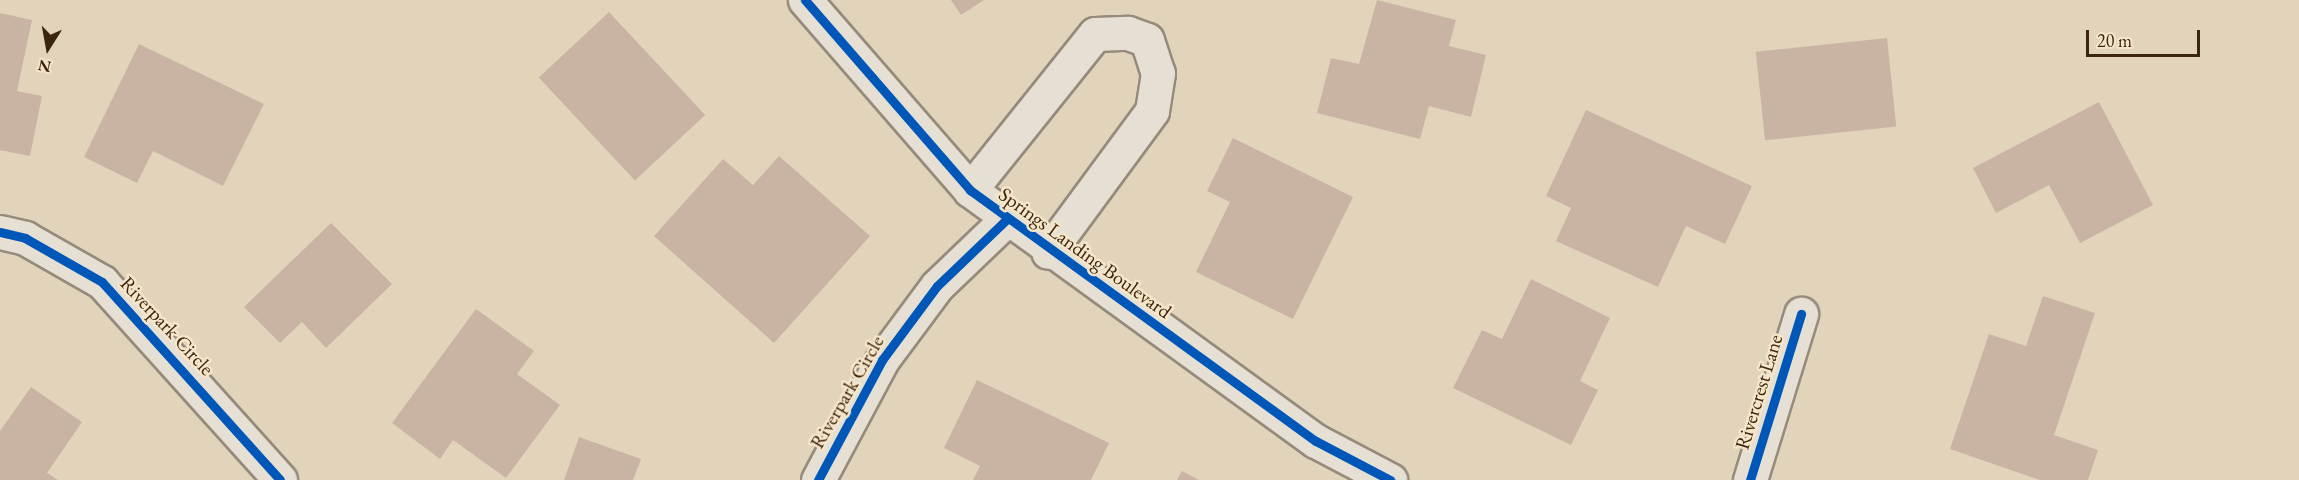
<!DOCTYPE html>
<style>
body{margin:0}
#map{position:relative;width:2299px;height:480px;overflow:hidden;background:#e2d4bb;font-family:"EB Garamond",serif}
div>[style]{position:absolute}
.building>*{inset:0;background:#c9b4a4;transform-origin:0 0}
.roads{filter:drop-shadow(2px 0 #968b7b) drop-shadow(-2px 0 #968b7b) drop-shadow(0 2px #968b7b) drop-shadow(0 -2px #968b7b)}
.street>*{height:33px;margin:-16.5px;padding:0 16.5px;transform-origin:16.5px;border-radius:16.5px;background:#e6e0d4}
.cycleway>*{height:9px;margin:-4.5px;padding:0 4.5px;transform-origin:4.5px;border-radius:4.5px;background:#0057b8}
span{translate:-50% -50%;white-space:nowrap;text-align:center;line-height:1.15;-webkit-text-stroke:5px #f6e6c9;paint-order:stroke}
.street-label{font-size:20px;color:#3b2510}
.north{position:absolute;left:18px;top:18px;width:60px;height:60px;-webkit-text-stroke:4px #f6e6c9;paint-order:stroke;rotate:191deg;font-size:16px;font-weight:700;line-height:24px;text-align:center;color:#3b2510}
.north::after{content:'';display:block;margin:auto;width:21px;height:27px;background:#3b2510;clip-path:polygon(50% 0,100% 100%,50% 72%,0 100%)}
.scale{position:absolute;left:2086px;top:30px;width:114px;height:27px;box-sizing:border-box;border:3px solid #3b2510;border-top:0;padding-left:8px;font-size:18px;line-height:21px;white-space:nowrap;color:#3b2510;-webkit-text-stroke:4px #f6e6c9;paint-order:stroke}
</style>
<div id="map">
<div class="building">
<i style="clip-path:polygon(951px 0,984px 0,961px 15px)"></i>
<i style="clip-path:polygon(1377px 0,1456px 20px,1449px 46px,1486px 55px,1471px 117px,1429px 106px,1420px 139px,1317px 113px,1331px 58px,1359px 64px)"></i>
<i style="left:609px;top:12px;width:141px;height:96px;rotate:47deg"></i>
<i style="clip-path:polygon(0 13px,32px 20px,17px 91px,42px 96px,30px 156px,0 150px)"></i>
<i style="left:1887px;top:38px;width:89px;height:132px;rotate:84deg"></i>
<i style="clip-path:polygon(139px 44px,264px 104px,223px 186px,153px 151px,137px 183px,84px 157px)"></i>
<i style="clip-path:polygon(2099px 102px,2153px 205px,2080px 243px,2049px 185px,1996px 213px,1973px 168px)"></i>
<i style="clip-path:polygon(1586px 110px,1752px 186px,1725px 244px,1686px 226px,1658px 287px,1556px 241px,1571px 208px,1546px 196px)"></i>
<i style="clip-path:polygon(1233px 138px,1353px 197px,1293px 319px,1196px 272px,1230px 202px,1207px 191px)"></i>
<i style="clip-path:polygon(779px 156px,870px 236px,774px 343px,654px 236px,723px 159px,753px 185px)"></i>
<i style="clip-path:polygon(331px 223px,392px 284px,326px 348px,302px 322px,280px 343px,244px 307px)"></i>
<i style="clip-path:polygon(1531px 279px,1610px 318px,1580px 381px,1598px 390px,1571px 445px,1453px 388px,1482px 330px,1502px 339px)"></i>
<i style="clip-path:polygon(2043px 296px,2095px 313px,2054px 435px,2098px 450px,2088px 480px,2040px 480px,1950px 449px,1989px 334px,2026px 346px)"></i>
<i style="clip-path:polygon(476px 309px,534px 351px,517px 374px,560px 405px,506px 478px,453px 440px,440px 459px,392px 423px)"></i>
<i style="clip-path:polygon(977px 380px,1109px 443px,1091px 480px,973px 480px,980px 466px,944px 448px)"></i>
<i style="clip-path:polygon(31px 387px,82px 422px,47px 473px,58px 480px,0 480px,0 431px)"></i>
<i style="clip-path:polygon(579px 437px,641px 459px,633px 480px,564px 480px)"></i>
<i style="clip-path:polygon(1182px 471px,1199px 480px,1177px 480px)"></i>
</div>
<div class="roads">
<div class="street">
<i style="left:805px;top:0;width:252px;rotate:49deg"></i>
<i style="left:970px;top:190px;width:427px;rotate:36deg"></i>
<i style="left:1316px;top:441px;width:84px;rotate:27.8deg"></i>
<i style="left:970px;top:190px;width:200px;rotate:-51.3deg"></i>
<i style="left:1095px;top:34px;width:33px;rotate:-2deg"></i>
<i style="left:1128px;top:33px;width:20px;rotate:20deg"></i>
<i style="left:1147px;top:40px;width:35px;rotate:72deg"></i>
<i style="left:1158px;top:73px;width:38px;rotate:99deg"></i>
<i style="left:1152px;top:111px;width:175px;rotate:126.4deg"></i>
<i style="left:0;top:232px;width:26px;rotate:13deg"></i>
<i style="left:25px;top:238px;width:89px;rotate:29.7deg"></i>
<i style="left:102px;top:282px;width:266px;rotate:48deg"></i>
<i style="left:818px;top:480px;width:136px;rotate:-61.9deg"></i>
<i style="left:882px;top:360px;width:92px;rotate:-53.4deg"></i>
<i style="left:937px;top:286px;width:98px;rotate:-43.8deg"></i>
<i style="left:1750px;top:480px;width:174px;rotate:-72.9deg"></i>
</div>
</div>
<div class="cycleway">
<i style="left:805px;top:0;width:252px;rotate:49deg"></i>
<i style="left:970px;top:190px;width:427px;rotate:36deg"></i>
<i style="left:1316px;top:441px;width:84px;rotate:27.8deg"></i>
<i style="left:0;top:232px;width:26px;rotate:13deg"></i>
<i style="left:25px;top:238px;width:89px;rotate:29.7deg"></i>
<i style="left:102px;top:282px;width:266px;rotate:48deg"></i>
<i style="left:818px;top:480px;width:136px;rotate:-61.9deg"></i>
<i style="left:882px;top:360px;width:92px;rotate:-53.4deg"></i>
<i style="left:937px;top:286px;width:98px;rotate:-43.8deg"></i>
<i style="left:1750px;top:480px;width:174px;rotate:-72.9deg"></i>
</div>
<div class="street-label">
<span style="left:1085px;top:253px;rotate:36deg">Springs Landing Boulevard</span>
<span style="left:167px;top:326px;rotate:47deg">Riverpark Circle</span>
<span style="left:847px;top:392px;rotate:-60deg">Riverpark Circle</span>
<span style="left:1759px;top:392px;rotate:-73deg">Rivercrest Lane</span>
</div>
<div class="north">N</div>
<div class="scale">20 m</div>
</div>
